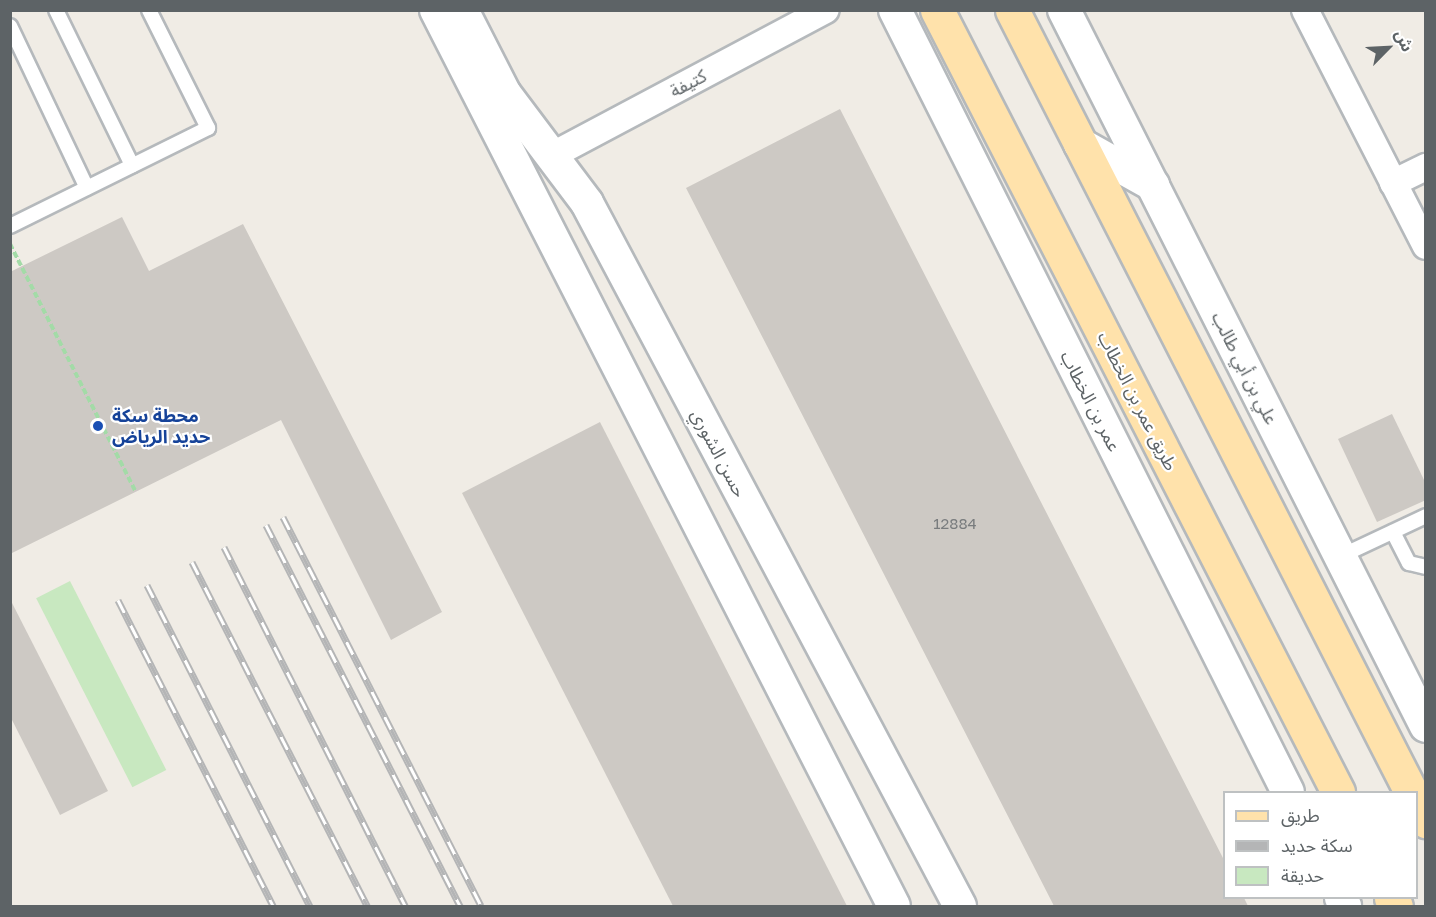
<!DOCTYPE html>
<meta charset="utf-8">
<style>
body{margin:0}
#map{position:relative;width:1436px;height:917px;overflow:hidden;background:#f0ece5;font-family:"Golos Text","Noto Sans Arabic",sans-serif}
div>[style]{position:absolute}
.green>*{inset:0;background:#c8e8c0;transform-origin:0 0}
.building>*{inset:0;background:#cdc9c4}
.path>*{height:4px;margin-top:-2px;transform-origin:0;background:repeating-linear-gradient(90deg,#a3dba7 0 6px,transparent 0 9px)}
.roads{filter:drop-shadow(2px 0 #b5b9bc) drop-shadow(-2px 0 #b5b9bc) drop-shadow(0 2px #b5b9bc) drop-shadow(0 -2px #b5b9bc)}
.service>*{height:14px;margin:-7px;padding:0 7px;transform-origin:7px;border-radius:7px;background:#fff}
.minor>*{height:26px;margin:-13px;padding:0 13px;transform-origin:13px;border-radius:13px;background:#fff}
.tertiary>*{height:32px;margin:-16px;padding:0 16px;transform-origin:16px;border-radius:16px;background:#fff}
.primary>*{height:33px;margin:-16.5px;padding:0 16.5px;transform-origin:16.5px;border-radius:16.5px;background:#ffe2ab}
.rail>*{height:7px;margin-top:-3.5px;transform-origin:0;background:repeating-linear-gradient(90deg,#fff 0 14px,#b4b5b6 0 28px);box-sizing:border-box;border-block:2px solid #b4b5b6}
.dots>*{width:16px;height:16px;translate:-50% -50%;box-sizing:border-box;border:3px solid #fff;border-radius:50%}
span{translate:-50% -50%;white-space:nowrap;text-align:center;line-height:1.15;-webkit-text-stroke:4.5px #fff;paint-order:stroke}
.number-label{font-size:15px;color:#797c7e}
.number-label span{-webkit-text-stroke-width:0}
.street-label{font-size:18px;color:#5d6366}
.transit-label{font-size:18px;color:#164399;font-weight:700}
.left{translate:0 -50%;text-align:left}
.frame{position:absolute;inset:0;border:12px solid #5d6366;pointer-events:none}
.legend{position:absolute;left:1223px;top:791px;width:195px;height:108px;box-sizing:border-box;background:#fff;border:2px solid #bec1c2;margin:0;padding:8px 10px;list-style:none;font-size:18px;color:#5d6366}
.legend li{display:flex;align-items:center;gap:12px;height:30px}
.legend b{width:30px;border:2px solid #bec1c2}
.north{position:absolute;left:1358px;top:18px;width:60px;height:60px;-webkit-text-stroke:4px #fff;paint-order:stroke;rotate:66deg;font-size:16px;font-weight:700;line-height:24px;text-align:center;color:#5d6366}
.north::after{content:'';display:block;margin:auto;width:21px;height:27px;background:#5d6366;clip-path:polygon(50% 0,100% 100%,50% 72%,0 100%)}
</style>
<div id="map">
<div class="green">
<i style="left:70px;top:581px;width:212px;height:38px;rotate:63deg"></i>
</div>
<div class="building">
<i style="clip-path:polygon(840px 109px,1224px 860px,1224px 898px,1244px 898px,1248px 906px,1054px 906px,686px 188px)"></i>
<i style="clip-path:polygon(122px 217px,149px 271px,243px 224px,442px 612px,391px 640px,281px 420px,10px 554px,10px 272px)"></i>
<i style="clip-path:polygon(1392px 414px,1426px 484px,1426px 500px,1377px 522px,1338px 439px)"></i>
<i style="clip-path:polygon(600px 422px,847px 906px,673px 906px,462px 493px)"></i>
<i style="clip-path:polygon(10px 599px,108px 791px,60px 815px,10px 716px)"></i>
</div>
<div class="path">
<i style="left:10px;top:244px;width:278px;rotate:63.1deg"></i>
</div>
<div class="roads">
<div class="service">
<i style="left:56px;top:10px;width:173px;rotate:63.9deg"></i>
<i style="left:10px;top:26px;width:179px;rotate:64.6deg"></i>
<i style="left:10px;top:226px;width:221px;rotate:-26.3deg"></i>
<i style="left:208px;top:128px;width:132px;rotate:-116.6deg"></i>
<i style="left:1393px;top:532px;width:35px;rotate:63deg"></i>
<i style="left:1409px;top:563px;width:17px;rotate:13deg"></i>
<i style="left:1341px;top:556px;width:94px;rotate:-25.2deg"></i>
</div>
<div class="minor">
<i style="left:1305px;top:10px;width:265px;rotate:62.9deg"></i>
<i style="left:551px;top:156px;width:311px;rotate:-28deg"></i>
<i style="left:1393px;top:183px;width:37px;rotate:-26deg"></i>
</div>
<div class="tertiary">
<i style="left:436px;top:10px;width:1006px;rotate:62.93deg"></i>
<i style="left:462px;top:10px;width:94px;rotate:62.9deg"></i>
<i style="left:505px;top:94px;width:136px;rotate:53deg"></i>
<i style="left:587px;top:203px;width:796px;rotate:62.05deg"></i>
<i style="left:895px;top:10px;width:875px;rotate:63.32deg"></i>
<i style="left:1064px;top:10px;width:802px;rotate:63.18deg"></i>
<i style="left:1080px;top:144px;width:84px;rotate:29.3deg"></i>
<i style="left:1341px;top:898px;width:9px;rotate:63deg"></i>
</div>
<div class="primary">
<i style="left:937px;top:10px;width:879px;rotate:62.85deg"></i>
<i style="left:1012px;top:10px;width:878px;rotate:62.97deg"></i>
<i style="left:1416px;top:803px;width:21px;rotate:61deg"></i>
<i style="left:1391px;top:898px;width:9px;rotate:58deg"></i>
</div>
</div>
<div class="rail">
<i style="left:283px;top:517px;width:436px;rotate:63deg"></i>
<i style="left:266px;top:525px;width:428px;rotate:63deg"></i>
<i style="left:224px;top:547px;width:402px;rotate:63.2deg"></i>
<i style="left:192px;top:562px;width:386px;rotate:63deg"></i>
<i style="left:147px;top:585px;width:360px;rotate:63.1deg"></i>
<i style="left:118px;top:600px;width:343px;rotate:63.1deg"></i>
</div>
<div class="dots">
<i style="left:98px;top:426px;background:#1a4fb4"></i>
</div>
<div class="number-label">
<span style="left:955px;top:524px">12884</span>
</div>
<div class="street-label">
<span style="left:688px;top:83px;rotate:-28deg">كتيفة</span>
<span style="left:1245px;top:368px;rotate:63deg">علي بن أبي طالب</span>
<span style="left:1091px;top:401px;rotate:63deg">عمر بن الخطاب</span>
<span style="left:1138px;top:401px;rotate:63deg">طريق عمر بن الخطاب</span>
<span style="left:719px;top:453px;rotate:62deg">حسن الشوري</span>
</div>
<div class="transit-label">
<span class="left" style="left:112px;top:426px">محطة سكة<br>حديد الرياض</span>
</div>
<div class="frame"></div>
<ul class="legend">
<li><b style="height:8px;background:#ffe2ab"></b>طريق</li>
<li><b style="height:8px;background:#b4b5b6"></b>سكة حديد</li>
<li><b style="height:16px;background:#c8e8c0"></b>حديقة</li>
</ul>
<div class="north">ش</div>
</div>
